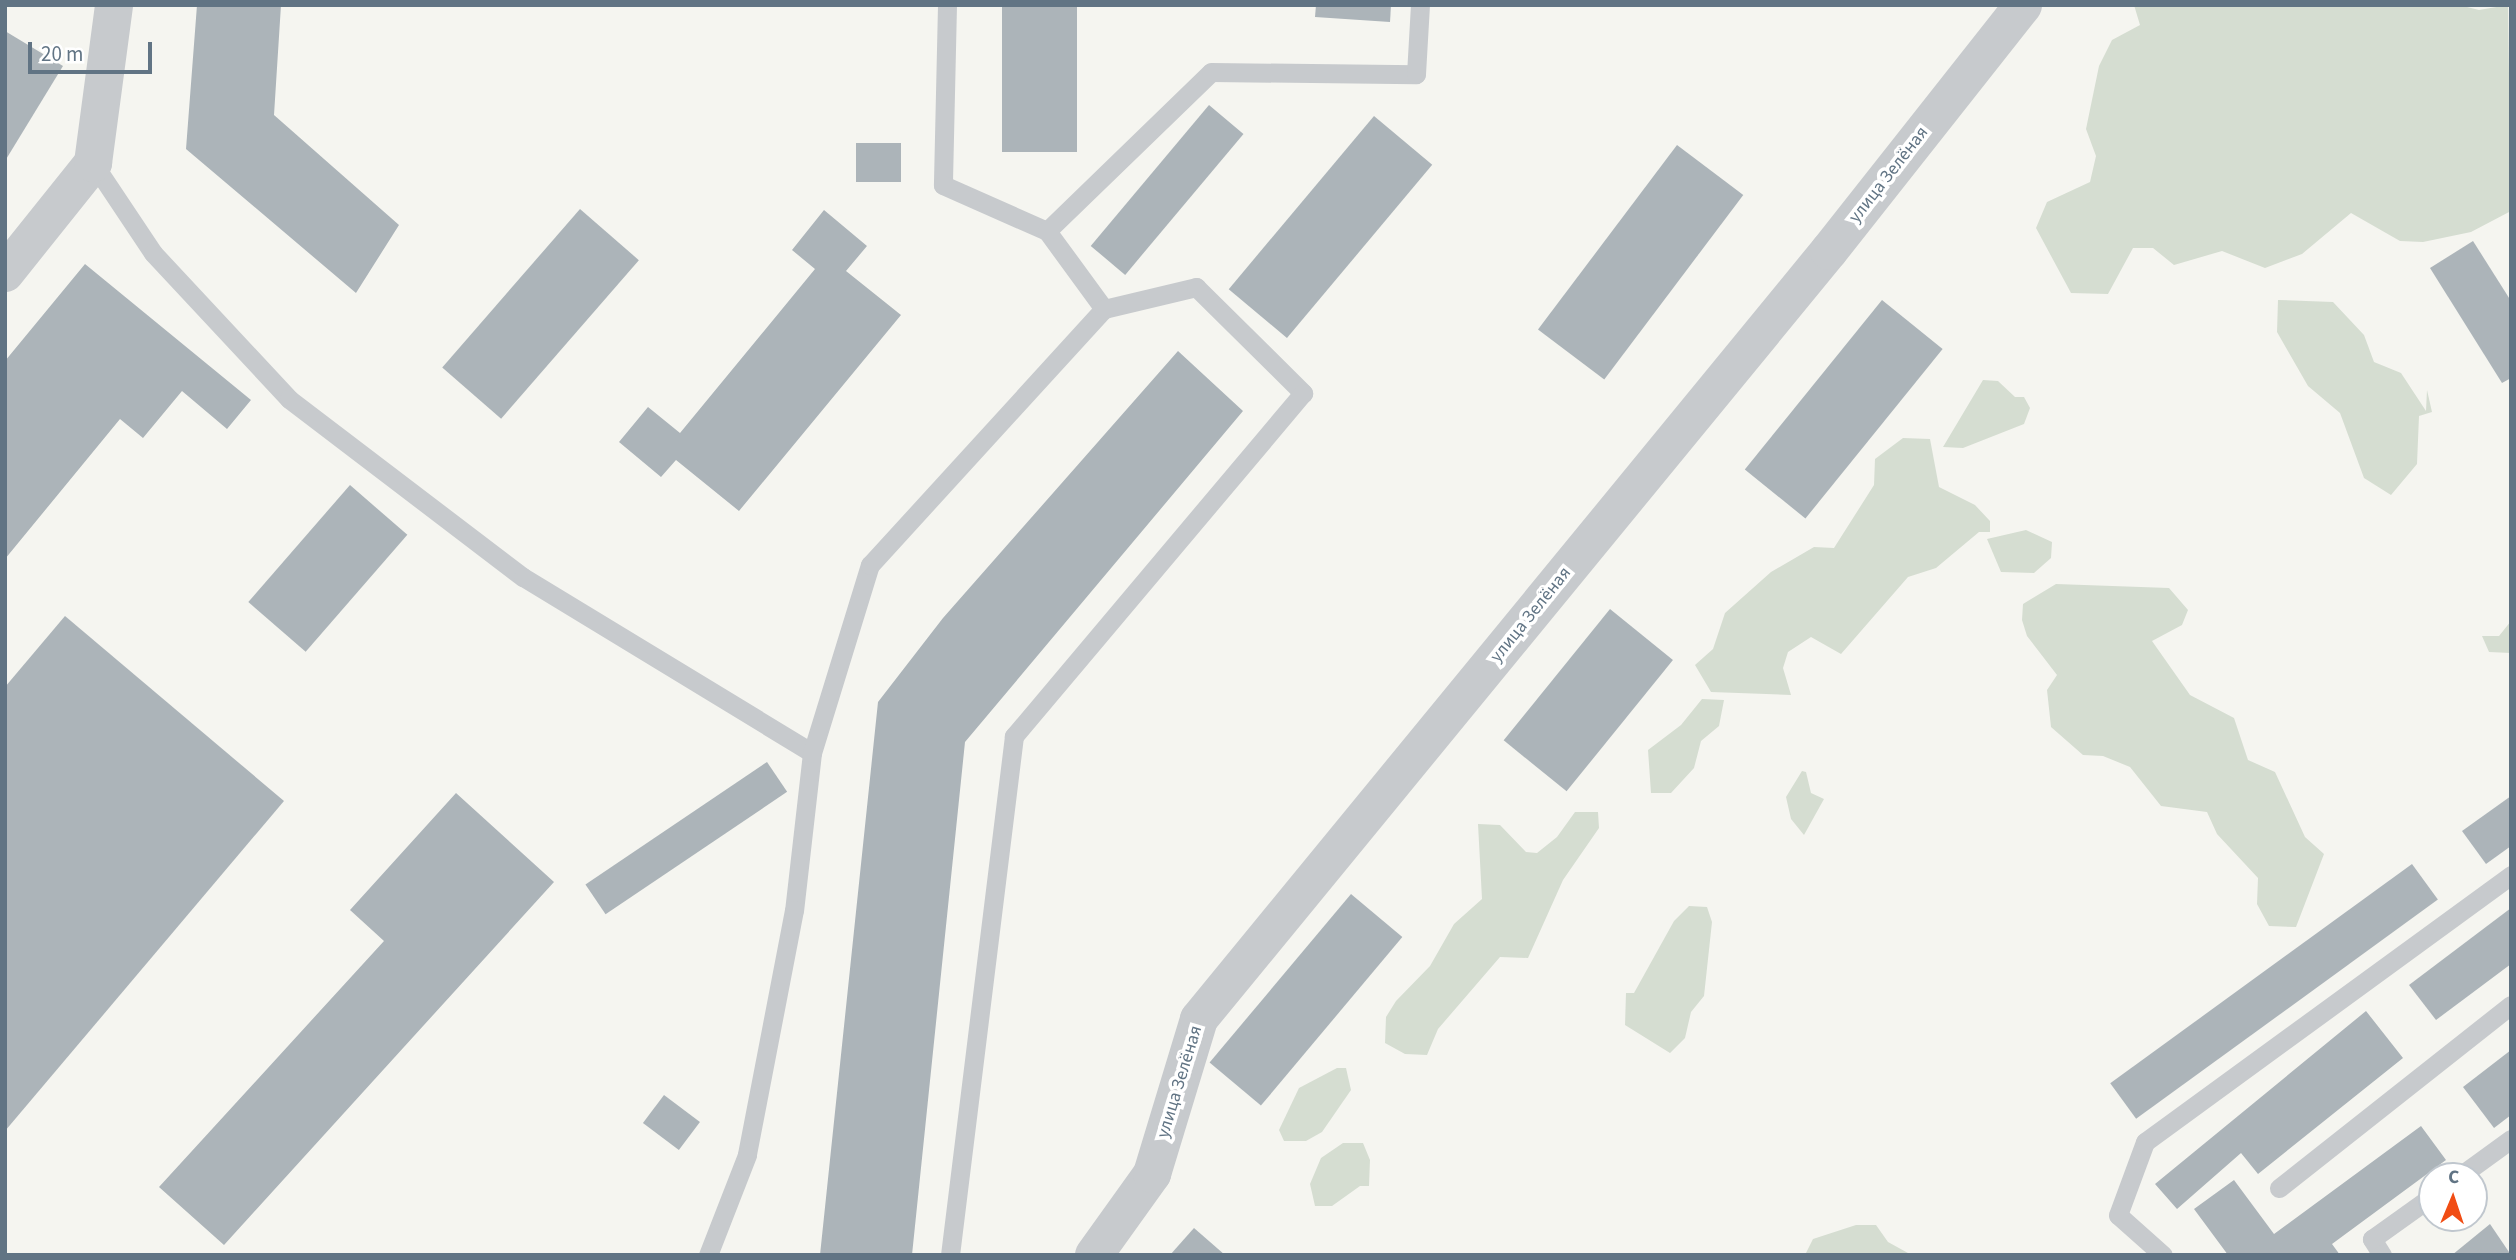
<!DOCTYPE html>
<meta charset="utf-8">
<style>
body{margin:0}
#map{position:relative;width:2516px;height:1260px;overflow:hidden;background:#f5f5f0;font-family:"Source Sans 3",sans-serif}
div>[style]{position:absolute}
.green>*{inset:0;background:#d5ddd1}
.building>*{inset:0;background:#acb4b9;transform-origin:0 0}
.lane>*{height:19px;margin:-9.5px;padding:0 9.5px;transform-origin:9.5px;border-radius:9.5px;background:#c7cacd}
.street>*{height:38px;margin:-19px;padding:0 19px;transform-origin:19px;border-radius:19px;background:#c7cacd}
span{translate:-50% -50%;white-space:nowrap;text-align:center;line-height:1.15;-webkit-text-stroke:7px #fff;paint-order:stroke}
.street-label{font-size:18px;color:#617484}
.frame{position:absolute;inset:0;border:7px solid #617484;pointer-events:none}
.north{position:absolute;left:2418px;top:1162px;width:70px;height:70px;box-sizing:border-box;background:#fff;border:2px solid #c0c7ce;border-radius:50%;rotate:2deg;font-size:19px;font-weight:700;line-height:28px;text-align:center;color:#617484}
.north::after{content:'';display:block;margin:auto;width:24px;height:32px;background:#f14d14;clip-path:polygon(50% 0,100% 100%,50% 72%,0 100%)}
.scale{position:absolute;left:28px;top:42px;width:124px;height:32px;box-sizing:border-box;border:4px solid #617484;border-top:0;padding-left:9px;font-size:21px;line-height:24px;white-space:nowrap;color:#617484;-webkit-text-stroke:5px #fff;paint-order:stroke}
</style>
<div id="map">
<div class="green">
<i style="clip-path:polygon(2134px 5px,2459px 5px,2479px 10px,2508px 5px,2511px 211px,2471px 232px,2423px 242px,2400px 241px,2351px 213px,2302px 254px,2265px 268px,2222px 251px,2174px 265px,2153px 248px,2133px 248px,2108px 294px,2071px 293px,2036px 228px,2047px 202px,2090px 182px,2096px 156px,2086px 129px,2099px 66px,2112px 40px,2140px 25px)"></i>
<i style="clip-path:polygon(2278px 300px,2333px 302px,2364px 335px,2374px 362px,2401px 373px,2426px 411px,2427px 390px,2432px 412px,2419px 416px,2417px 464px,2391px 495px,2364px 478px,2340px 413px,2308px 386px,2277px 332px)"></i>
<i style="clip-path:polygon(1983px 380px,1998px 381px,2015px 397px,2024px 397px,2030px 408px,2024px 424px,1963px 448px,1943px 447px)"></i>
<i style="clip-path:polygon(1903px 438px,1930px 439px,1939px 487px,1975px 505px,1990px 521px,1990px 532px,1979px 532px,1936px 568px,1908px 577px,1841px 654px,1811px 637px,1788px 652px,1783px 668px,1791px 695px,1711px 692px,1695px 665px,1713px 649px,1725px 613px,1771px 572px,1814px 547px,1834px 548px,1874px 485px,1875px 459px)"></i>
<i style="clip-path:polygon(2026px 530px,2052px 542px,2051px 558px,2034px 573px,2001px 572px,1987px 539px)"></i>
<i style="clip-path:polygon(2056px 584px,2169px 588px,2188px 610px,2182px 625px,2152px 641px,2190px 695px,2234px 718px,2248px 760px,2275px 772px,2305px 837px,2324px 854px,2296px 927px,2269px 926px,2257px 904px,2258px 878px,2217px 834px,2207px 812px,2161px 806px,2130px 767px,2103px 756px,2083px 755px,2051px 727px,2047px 690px,2057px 675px,2027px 636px,2022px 620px,2023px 604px)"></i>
<i style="clip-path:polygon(2511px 621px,2511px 653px,2489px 652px,2482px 636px,2499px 636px)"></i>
<i style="clip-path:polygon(1702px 699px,1724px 700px,1719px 726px,1701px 741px,1694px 768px,1671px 793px,1651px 793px,1648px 750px,1681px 725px)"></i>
<i style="clip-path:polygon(1802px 771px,1806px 772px,1811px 793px,1824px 799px,1804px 835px,1791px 819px,1786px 797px)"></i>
<i style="clip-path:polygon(1575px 812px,1598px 812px,1599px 828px,1563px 880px,1528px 958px,1500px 957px,1438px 1029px,1427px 1055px,1405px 1054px,1385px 1043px,1386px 1017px,1396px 1001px,1430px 966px,1454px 924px,1482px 899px,1478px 824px,1500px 825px,1526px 852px,1537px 853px,1557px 837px)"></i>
<i style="clip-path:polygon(1689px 906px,1707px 907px,1712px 922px,1704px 996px,1691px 1012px,1685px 1038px,1670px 1053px,1625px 1025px,1626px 993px,1634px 993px,1674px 921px)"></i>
<i style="clip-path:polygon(1337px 1068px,1346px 1068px,1351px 1090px,1322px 1132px,1306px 1141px,1284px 1141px,1279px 1130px,1299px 1088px)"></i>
<i style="clip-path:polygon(1343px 1143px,1363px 1143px,1370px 1160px,1369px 1186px,1360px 1186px,1332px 1206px,1315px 1206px,1310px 1184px,1321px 1158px)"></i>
<i style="clip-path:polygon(1856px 1225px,1876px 1225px,1888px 1242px,1908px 1253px,1930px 1255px,1805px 1255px,1813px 1239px)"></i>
</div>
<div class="building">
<i style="clip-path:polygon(197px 5px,281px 5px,274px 115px,399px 225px,356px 293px,186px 149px)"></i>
<i style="left:1002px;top:5px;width:75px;height:147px"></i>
<i style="clip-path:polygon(1316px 5px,1391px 5px,1390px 22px,1315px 17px)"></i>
<i style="clip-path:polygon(5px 31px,63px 66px,5px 161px)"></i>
<i style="left:1209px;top:105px;width:45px;height:184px;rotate:40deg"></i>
<i style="left:1374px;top:116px;width:76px;height:226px;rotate:40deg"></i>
<i style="left:856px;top:143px;width:45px;height:39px"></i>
<i style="left:1677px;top:145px;width:83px;height:231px;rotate:37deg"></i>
<i style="left:580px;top:209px;width:78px;height:210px;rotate:41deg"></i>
<i style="clip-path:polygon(824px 210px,867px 246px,846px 271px,901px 315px,739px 511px,676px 460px,661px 477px,619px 442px,648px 407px,680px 433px,815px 269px,792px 250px)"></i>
<i style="clip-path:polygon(2473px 241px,2511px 301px,2511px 378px,2502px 383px,2430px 268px)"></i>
<i style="clip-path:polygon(85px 264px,251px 400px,227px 429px,182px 391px,143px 438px,120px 419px,5px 559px,5px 361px)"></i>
<i style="left:1882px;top:300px;width:78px;height:218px;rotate:39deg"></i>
<i style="clip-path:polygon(1178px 351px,1243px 411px,965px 742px,912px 1255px,820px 1255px,878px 702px,943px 618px)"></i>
<i style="left:350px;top:485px;width:76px;height:155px;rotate:41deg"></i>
<i style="left:1610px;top:609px;width:81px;height:169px;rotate:39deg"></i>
<i style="clip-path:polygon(65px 616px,284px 801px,5px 1131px,5px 687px)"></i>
<i style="left:767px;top:762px;width:36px;height:219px;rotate:56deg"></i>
<i style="clip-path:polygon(456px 793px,554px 882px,224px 1245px,159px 1187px,384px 941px,350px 910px)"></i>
<i style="clip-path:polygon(2511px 796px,2511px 846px,2486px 864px,2462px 831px)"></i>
<i style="left:2412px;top:864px;width:44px;height:373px;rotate:54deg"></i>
<i style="left:1351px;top:894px;width:67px;height:220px;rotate:40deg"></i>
<i style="clip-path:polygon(2511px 908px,2511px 964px,2436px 1020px,2409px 985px)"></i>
<i style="clip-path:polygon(2366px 1011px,2403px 1058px,2258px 1174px,2241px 1153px,2177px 1209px,2155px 1184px)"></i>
<i style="clip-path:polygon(2511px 1050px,2511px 1115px,2494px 1128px,2463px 1087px)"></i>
<i style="left:664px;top:1095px;width:45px;height:35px;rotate:37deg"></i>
<i style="clip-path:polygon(2421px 1126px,2446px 1160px,2332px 1244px,2340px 1255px,2228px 1255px,2194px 1209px,2234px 1180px,2274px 1234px)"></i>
<i style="clip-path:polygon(2490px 1224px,2511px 1255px,2452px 1255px)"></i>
<i style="clip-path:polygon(1194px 1228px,1225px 1255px,1170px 1255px)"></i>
</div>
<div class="lane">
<i style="left:947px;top:5px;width:180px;rotate:91.3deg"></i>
<i style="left:943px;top:185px;width:114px;rotate:23.9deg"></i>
<i style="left:1047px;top:231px;width:97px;rotate:53.8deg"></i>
<i style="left:93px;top:163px;width:108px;rotate:56.3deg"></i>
<i style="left:153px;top:253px;width:200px;rotate:47deg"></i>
<i style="left:289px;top:399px;width:294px;rotate:37.3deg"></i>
<i style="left:523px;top:577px;width:338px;rotate:31.3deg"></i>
<i style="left:812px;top:753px;width:158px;rotate:96.5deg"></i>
<i style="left:794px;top:910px;width:249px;rotate:100.9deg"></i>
<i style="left:747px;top:1155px;width:107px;rotate:111.3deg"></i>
<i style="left:1047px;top:231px;width:228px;rotate:-44.1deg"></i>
<i style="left:1211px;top:72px;width:205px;rotate:0.6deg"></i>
<i style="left:1416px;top:74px;width:69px;rotate:-86.7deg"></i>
<i style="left:812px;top:753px;width:197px;rotate:-72.9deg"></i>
<i style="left:870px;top:565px;width:347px;rotate:-47.6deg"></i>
<i style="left:1104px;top:309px;width:95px;rotate:-13.4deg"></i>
<i style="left:1196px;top:287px;width:151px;rotate:44.7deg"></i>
<i style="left:1303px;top:393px;width:449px;rotate:130.1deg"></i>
<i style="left:1014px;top:736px;width:523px;rotate:97.03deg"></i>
<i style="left:2460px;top:1176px;width:63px;rotate:-36deg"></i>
<i style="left:2279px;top:1188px;width:295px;rotate:-38.3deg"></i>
<i style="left:2163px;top:1255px;width:60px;rotate:-138.4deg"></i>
<i style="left:2118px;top:1215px;width:78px;rotate:-69.7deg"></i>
<i style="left:2145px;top:1142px;width:453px;rotate:-36.1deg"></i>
<i style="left:2382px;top:1255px;width:19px;rotate:-122deg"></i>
<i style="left:2372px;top:1239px;width:74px;rotate:-35.6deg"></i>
</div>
<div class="street">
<i style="left:5px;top:273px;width:141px;rotate:-51.3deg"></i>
<i style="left:93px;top:163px;width:159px;rotate:-82.4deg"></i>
<i style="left:1094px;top:1255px;width:100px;rotate:-54.4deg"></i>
<i style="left:1152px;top:1174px;width:162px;rotate:-73.1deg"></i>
<i style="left:1199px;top:1019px;width:993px;rotate:-50.64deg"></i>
<i style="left:1829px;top:251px;width:313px;rotate:-51.7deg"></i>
</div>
<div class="street-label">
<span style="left:1889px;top:175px;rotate:-52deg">улица Зелёная</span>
<span style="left:1531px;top:615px;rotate:-51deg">улица Зелёная</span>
<span style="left:1180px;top:1082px;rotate:-73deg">улица Зелёная</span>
</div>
<div class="frame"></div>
<div class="north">С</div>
<div class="scale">20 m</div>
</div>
